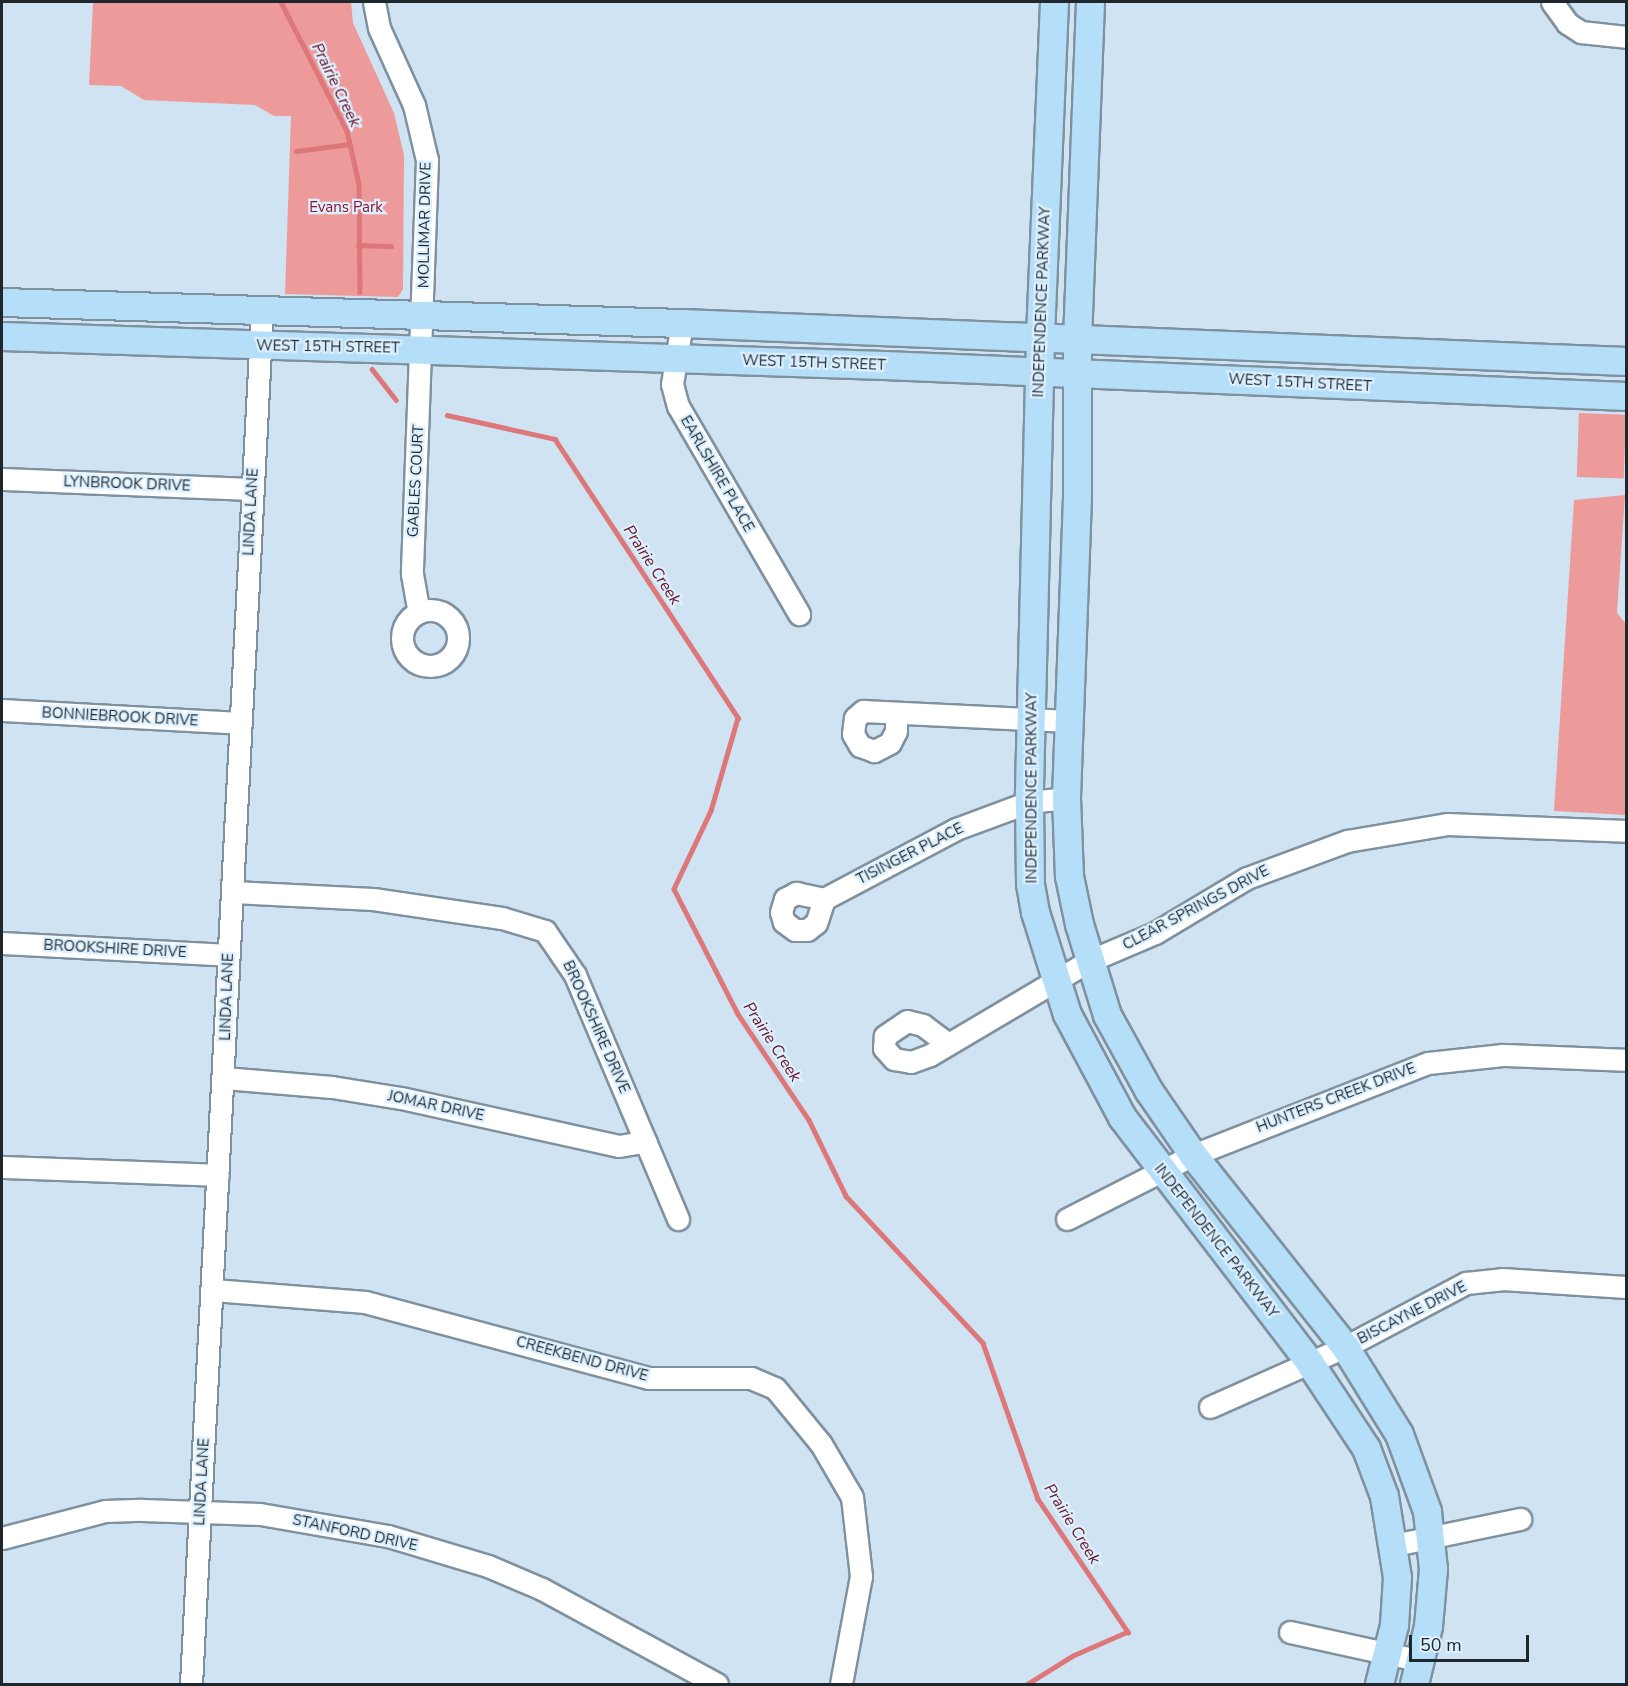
<!DOCTYPE html>
<style>
body{margin:0}
#map{position:relative;width:1628px;height:1686px;overflow:hidden;background:#cfe3f2;font-family:"Nunito Sans",sans-serif}
div>[style]{position:absolute}
.green>*{inset:0;background:#ed9a9a;transform-origin:0 0}
.stream>*{height:4.5px;margin:-2.25px;padding:0 2.25px;transform-origin:2.25px;border-radius:2.25px;background:#dd7779}
.roads{filter:drop-shadow(2px 0 #7f919f) drop-shadow(-2px 0 #7f919f) drop-shadow(0 2px #7f919f) drop-shadow(0 -2px #7f919f)}
.minor>*{height:21px;margin:-10.5px;padding:0 10.5px;transform-origin:10.5px;border-radius:10.5px;background:#fff}
.minor>.ring{margin:-10.5px;padding:0;box-sizing:content-box;background:none;border:21px solid #fff;border-radius:50%}
.major>*{height:27px;margin:-13.5px;padding:0 13.5px;transform-origin:13.5px;border-radius:13.5px;background:#b5def9}
span{translate:-50% -50%;white-space:nowrap;text-align:center;line-height:1.15;-webkit-text-stroke:4.5px #dcf0ff;paint-order:stroke}
.park-label{font-size:15px;color:#911428}
.street-label{font-size:15px;color:#1f272c}
.water-label{font-size:16px;color:#6c0e1c;font-style:italic}
.frame{position:absolute;inset:0;border:3px solid #1f272c;pointer-events:none}
.scale{position:absolute;left:1409px;top:1635px;width:120px;height:27px;box-sizing:border-box;border:3px solid #1f272c;border-top:0;padding-left:8px;font-size:18px;line-height:21px;white-space:nowrap;color:#1f272c;-webkit-text-stroke:4px #dcf0ff;paint-order:stroke}
</style>
<div id="map">
<div class="green">
<i style="clip-path:polygon(93px 2px,351px 2px,353px 23px,394px 113px,404px 155px,403px 289px,398px 297px,285px 294px,291px 116px,274px 116px,255px 105px,144px 100px,121px 86px,89px 85px)"></i>
<i style="left:1579px;top:413px;width:47px;height:64px;rotate:2deg"></i>
<i style="clip-path:polygon(1625px 495px,1617px 613px,1626px 624px,1626px 815px,1554px 811px,1574px 500px)"></i>
</div>
<div class="stream">
<i style="left:281px;top:2px;width:145px;rotate:62.9deg"></i>
<i style="left:347px;top:131px;width:54px;rotate:77.2deg"></i>
<i style="left:359px;top:184px;width:108px;rotate:89.5deg"></i>
<i style="left:296px;top:151px;width:54px;rotate:-7.4deg"></i>
<i style="left:358px;top:245px;width:33px;rotate:2deg"></i>
<i style="left:372px;top:369px;width:39px;rotate:52deg"></i>
<i style="left:447px;top:415px;width:111px;rotate:12.5deg"></i>
<i style="left:555px;top:439px;width:334px;rotate:56.7deg"></i>
<i style="left:738px;top:718px;width:97px;rotate:106.2deg"></i>
<i style="left:711px;top:811px;width:86px;rotate:115.4deg"></i>
<i style="left:674px;top:889px;width:140px;rotate:62.9deg"></i>
<i style="left:738px;top:1014px;width:128px;rotate:56.2deg"></i>
<i style="left:809px;top:1120px;width:85px;rotate:64deg"></i>
<i style="left:846px;top:1196px;width:201px;rotate:47deg"></i>
<i style="left:983px;top:1343px;width:165px;rotate:70.6deg"></i>
<i style="left:1038px;top:1499px;width:161px;rotate:55.9deg"></i>
<i style="left:1128px;top:1632px;width:60px;rotate:156.4deg"></i>
<i style="left:1073px;top:1656px;width:53px;rotate:148.1deg"></i>
</div>
<div class="roads">
<div class="minor">
<i style="left:374px;top:2px;width:26px;rotate:79deg"></i>
<i style="left:379px;top:28px;width:85px;rotate:65.6deg"></i>
<i style="left:414px;top:105px;width:57px;rotate:76.7deg"></i>
<i style="left:427px;top:160px;width:414px;rotate:92.1deg"></i>
<i style="left:412px;top:574px;width:39px;rotate:80deg"></i>
<i style="left:1552px;top:2px;width:26px;rotate:54deg"></i>
<i style="left:1567px;top:23px;width:17px;rotate:33deg"></i>
<i style="left:1581px;top:32px;width:45px;rotate:6.3deg"></i>
<i style="left:682px;top:323px;width:62px;rotate:99.3deg"></i>
<i style="left:672px;top:384px;width:23px;rotate:75deg"></i>
<i style="left:678px;top:406px;width:241px;rotate:59.8deg"></i>
<i style="left:2px;top:479px;width:251px;rotate:2.3deg"></i>
<i class="ring" style="left:402px;top:610px;width:35px;height:35px"></i>
<i style="left:2px;top:710px;width:237px;rotate:3.1deg"></i>
<i style="left:896px;top:714px;width:17px;rotate:90deg"></i>
<i style="left:896px;top:731px;width:13px;rotate:117deg"></i>
<i style="left:890px;top:743px;width:18px;rotate:153deg"></i>
<i style="left:874px;top:751px;width:15px;rotate:-160deg"></i>
<i style="left:860px;top:746px;width:14px;rotate:-120deg"></i>
<i style="left:853px;top:734px;width:16px;rotate:-83deg"></i>
<i style="left:855px;top:718px;width:11px;rotate:-41deg"></i>
<i style="left:863px;top:711px;width:206px;rotate:2.8deg"></i>
<i style="left:233px;top:892px;width:140px;rotate:2.9deg"></i>
<i style="left:373px;top:899px;width:130px;rotate:8.4deg"></i>
<i style="left:502px;top:918px;width:45px;rotate:16.8deg"></i>
<i style="left:545px;top:931px;width:53px;rotate:55.7deg"></i>
<i style="left:575px;top:975px;width:265px;rotate:67.1deg"></i>
<i style="left:796px;top:893px;width:29px;rotate:12deg"></i>
<i style="left:824px;top:899px;width:25px;rotate:108deg"></i>
<i style="left:816px;top:923px;width:11px;rotate:142deg"></i>
<i style="left:807px;top:930px;width:12px;rotate:180deg"></i>
<i style="left:795px;top:930px;width:14px;rotate:-144deg"></i>
<i style="left:784px;top:922px;width:10px;rotate:-107deg"></i>
<i style="left:781px;top:912px;width:14px;rotate:-73deg"></i>
<i style="left:785px;top:899px;width:13px;rotate:-29deg"></i>
<i style="left:824px;top:899px;width:149px;rotate:-27.9deg"></i>
<i style="left:956px;top:829px;width:78px;rotate:-20.3deg"></i>
<i style="left:1029px;top:802px;width:37px;rotate:-6deg"></i>
<i style="left:2px;top:943px;width:226px;rotate:3deg"></i>
<i style="left:948px;top:1044px;width:31px;rotate:-143deg"></i>
<i style="left:923px;top:1025px;width:16px;rotate:-166deg"></i>
<i style="left:907px;top:1021px;width:27px;rotate:146deg"></i>
<i style="left:885px;top:1036px;width:12px;rotate:95deg"></i>
<i style="left:884px;top:1048px;width:15px;rotate:48deg"></i>
<i style="left:894px;top:1059px;width:17px;rotate:10deg"></i>
<i style="left:911px;top:1062px;width:20px;rotate:-20deg"></i>
<i style="left:930px;top:1055px;width:185px;rotate:-30.6deg"></i>
<i style="left:1089px;top:961px;width:72px;rotate:-23deg"></i>
<i style="left:1155px;top:933px;width:107px;rotate:-30.9deg"></i>
<i style="left:1247px;top:878px;width:107px;rotate:-20.3deg"></i>
<i style="left:1347px;top:841px;width:101px;rotate:-9.6deg"></i>
<i style="left:1447px;top:824px;width:179px;rotate:2.2deg"></i>
<i style="left:224px;top:1078px;width:108px;rotate:4.8deg"></i>
<i style="left:332px;top:1087px;width:70px;rotate:9.1deg"></i>
<i style="left:401px;top:1098px;width:223px;rotate:12.4deg"></i>
<i style="left:619px;top:1146px;width:27px;rotate:-10deg"></i>
<i style="left:2px;top:1167px;width:216px;rotate:2.1deg"></i>
<i style="left:1067px;top:1219px;width:141px;rotate:-26.9deg"></i>
<i style="left:1193px;top:1155px;width:252px;rotate:-21.4deg"></i>
<i style="left:1428px;top:1063px;width:75px;rotate:-6.1deg"></i>
<i style="left:1503px;top:1055px;width:123px;rotate:2.3deg"></i>
<i style="left:214px;top:1290px;width:151px;rotate:4.5deg"></i>
<i style="left:365px;top:1302px;width:293px;rotate:15deg"></i>
<i style="left:648px;top:1378px;width:103px"></i>
<i style="left:751px;top:1378px;width:26px;rotate:23deg"></i>
<i style="left:775px;top:1388px;width:72px;rotate:50.6deg"></i>
<i style="left:821px;top:1444px;width:61px;rotate:59.7deg"></i>
<i style="left:852px;top:1497px;width:80px;rotate:83.5deg"></i>
<i style="left:861px;top:1576px;width:110px;rotate:100.5deg"></i>
<i style="left:1210px;top:1407px;width:148px;rotate:-24deg"></i>
<i style="left:1345px;top:1347px;width:137px;rotate:-27.9deg"></i>
<i style="left:1466px;top:1283px;width:36px;rotate:-6deg"></i>
<i style="left:1502px;top:1279px;width:124px;rotate:3.7deg"></i>
<i style="left:2px;top:1538px;width:106px;rotate:-14.7deg"></i>
<i style="left:105px;top:1511px;width:37px;rotate:-2deg"></i>
<i style="left:142px;top:1510px;width:118px;rotate:1.9deg"></i>
<i style="left:260px;top:1514px;width:130px;rotate:9.8deg"></i>
<i style="left:388px;top:1536px;width:104px;rotate:16.7deg"></i>
<i style="left:488px;top:1566px;width:59px;rotate:23.1deg"></i>
<i style="left:542px;top:1589px;width:199px;rotate:28.5deg"></i>
<i style="left:1394px;top:1545px;width:129px;rotate:-11.7deg"></i>
<i style="left:1290px;top:1632px;width:135px;rotate:12.4deg"></i>
<i style="left:191px;top:1684px;width:1376px;rotate:-87.04deg"></i>
</div>
<div class="major">
<i style="left:1054px;top:2px;width:336px;rotate:92.4deg"></i>
<i style="left:1040px;top:338px;width:464px;rotate:91.4deg"></i>
<i style="left:1029px;top:802px;width:82px;rotate:89.3deg"></i>
<i style="left:1030px;top:884px;width:28px;rotate:80deg"></i>
<i style="left:1035px;top:912px;width:107px;rotate:72.6deg"></i>
<i style="left:1067px;top:1014px;width:117px;rotate:61.9deg"></i>
<i style="left:1122px;top:1117px;width:308px;rotate:52.6deg"></i>
<i style="left:1309px;top:1362px;width:103px;rotate:56.5deg"></i>
<i style="left:1366px;top:1448px;width:51px;rotate:69.4deg"></i>
<i style="left:1384px;top:1496px;width:82px;rotate:80.9deg"></i>
<i style="left:1397px;top:1577px;width:48px;rotate:93.6deg"></i>
<i style="left:1394px;top:1625px;width:61px;rotate:104.3deg"></i>
<i style="left:1090px;top:2px;width:339px;rotate:92.2deg"></i>
<i style="left:1077px;top:341px;width:156px;rotate:90deg"></i>
<i style="left:1077px;top:497px;width:301px;rotate:92.1deg"></i>
<i style="left:1066px;top:798px;width:78px;rotate:87.8deg"></i>
<i style="left:1069px;top:876px;width:49px;rotate:78.2deg"></i>
<i style="left:1079px;top:924px;width:95px;rotate:72.9deg"></i>
<i style="left:1107px;top:1015px;width:87px;rotate:61.1deg"></i>
<i style="left:1149px;top:1091px;width:78px;rotate:55.5deg"></i>
<i style="left:1193px;top:1155px;width:245px;rotate:51.6deg"></i>
<i style="left:1345px;top:1347px;width:102px;rotate:58.2deg"></i>
<i style="left:1399px;top:1434px;width:82px;rotate:70deg"></i>
<i style="left:1427px;top:1511px;width:58px;rotate:84.1deg"></i>
<i style="left:1433px;top:1569px;width:57px;rotate:95deg"></i>
<i style="left:1428px;top:1626px;width:60px;rotate:103.6deg"></i>
<i style="left:2px;top:302px;width:680px;rotate:1.77deg"></i>
<i style="left:682px;top:323px;width:945px;rotate:2.31deg"></i>
<i style="left:2px;top:336px;width:882px;rotate:1.88deg"></i>
<i style="left:884px;top:365px;width:743px;rotate:2.39deg"></i>
</div>
</div>
<div class="park-label">
<span style="left:346px;top:208px">Evans Park</span>
</div>
<div class="street-label">
<span style="left:425px;top:225px;rotate:-89deg">MOLLIMAR DRIVE</span>
<span style="left:1042px;top:302px;rotate:-88deg">INDEPENDENCE PARKWAY</span>
<span style="left:328px;top:347px;rotate:1deg">WEST 15TH STREET</span>
<span style="left:814px;top:363px;rotate:2deg">WEST 15TH STREET</span>
<span style="left:1300px;top:383px;rotate:3deg">WEST 15TH STREET</span>
<span style="left:717px;top:474px;rotate:60deg">EARLSHIRE PLACE</span>
<span style="left:416px;top:481px;rotate:-87deg">GABLES COURT</span>
<span style="left:127px;top:484px;rotate:2deg">LYNBROOK DRIVE</span>
<span style="left:251px;top:512px;rotate:-87deg">LINDA LANE</span>
<span style="left:120px;top:717px;rotate:3deg">BONNIEBROOK DRIVE</span>
<span style="left:1032px;top:788px;rotate:-90deg">INDEPENDENCE PARKWAY</span>
<span style="left:910px;top:854px;rotate:-27deg">TISINGER PLACE</span>
<span style="left:1196px;top:908px;rotate:-28deg">CLEAR SPRINGS DRIVE</span>
<span style="left:115px;top:949px;rotate:3deg">BROOKSHIRE DRIVE</span>
<span style="left:227px;top:997px;rotate:-88deg">LINDA LANE</span>
<span style="left:596px;top:1027px;rotate:66deg">BROOKSHIRE DRIVE</span>
<span style="left:1336px;top:1098px;rotate:-21deg">HUNTERS CREEK DRIVE</span>
<span style="left:436px;top:1106px;rotate:12deg">JOMAR DRIVE</span>
<span style="left:1216px;top:1241px;rotate:52deg">INDEPENDENCE PARKWAY</span>
<span style="left:1412px;top:1313px;rotate:-27deg">BISCAYNE DRIVE</span>
<span style="left:582px;top:1359px;rotate:15deg">CREEKBEND DRIVE</span>
<span style="left:202px;top:1482px;rotate:-87deg">LINDA LANE</span>
<span style="left:355px;top:1533px;rotate:12deg">STANFORD DRIVE</span>
</div>
<div class="water-label">
<span style="left:336px;top:85px;rotate:64deg">Prairie Creek</span>
<span style="left:652px;top:565px;rotate:57deg">Prairie Creek</span>
<span style="left:772px;top:1042px;rotate:57deg">Prairie Creek</span>
<span style="left:1072px;top:1524px;rotate:58deg">Prairie Creek</span>
</div>
<div class="frame"></div>
<div class="scale">50 m</div>
</div>
